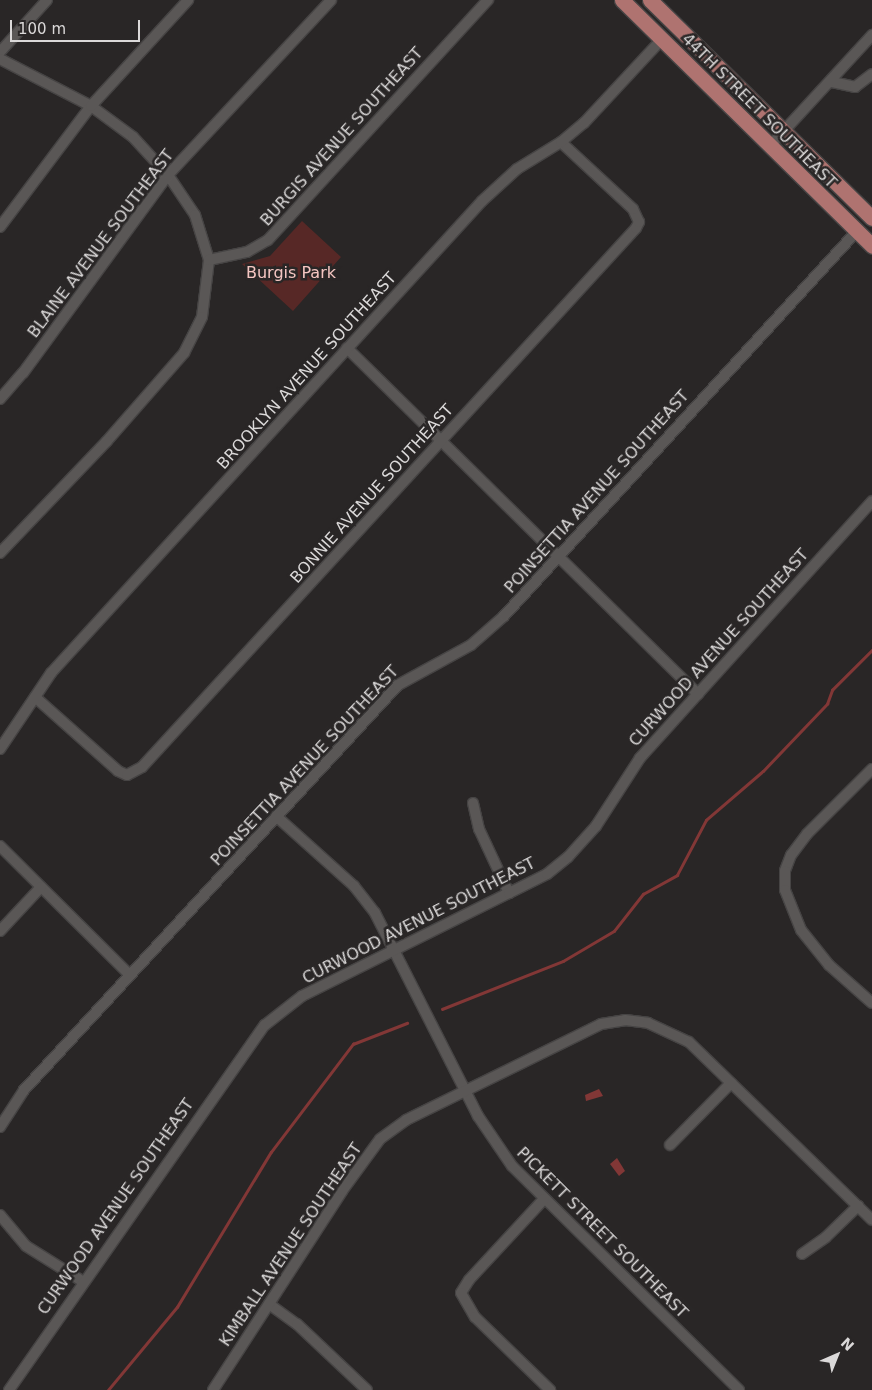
<!DOCTYPE html>
<style>
body{margin:0}
#map{position:relative;width:872px;height:1390px;overflow:hidden;background:#292626;font-family:"DejaVu Sans",sans-serif}
div>[style]{position:absolute}
.green>*{inset:0;background:#572826}
.water>*{inset:0;background:#823736}
.stream>*{height:2.5px;margin:-1.25px;padding:0 1.25px;transform-origin:1.25px;border-radius:1.25px;background:#823736}
.roads{filter:drop-shadow(1px 0 #464444) drop-shadow(-1px 0 #464444) drop-shadow(0 1px #464444) drop-shadow(0 -1px #464444)}
.street>*{height:10px;margin:-5px;padding:0 5px;transform-origin:5px;border-radius:5px;background:#5a5756}
.primary>*{height:15px;margin:-7.5px;padding:0 7.5px;transform-origin:7.5px;border-radius:7.5px;background:#af7370}
span{translate:-50% -50%;white-space:nowrap;text-align:center;line-height:1.15;-webkit-text-stroke:5px #292626;paint-order:stroke}
.street-label{font-size:16px;color:#dbd9d9}
.park-label{font-size:16px;color:#f5c6c2}
.north{position:absolute;left:812px;top:1330px;width:50px;height:50px;-webkit-text-stroke:4px #292626;paint-order:stroke;rotate:44deg;font-size:14px;font-weight:700;line-height:20px;text-align:center;color:#dbd9d9}
.north::after{content:'';display:block;margin:auto;width:18px;height:22px;background:#dbd9d9;clip-path:polygon(50% 0,100% 100%,50% 72%,0 100%)}
.scale{position:absolute;left:10px;top:20px;width:130px;height:22px;box-sizing:border-box;border:2px solid #dbd9d9;border-top:0;padding-left:6px;font-size:15px;line-height:18px;white-space:nowrap;color:#dbd9d9;-webkit-text-stroke:4px #292626;paint-order:stroke}
</style>
<div id="map">
<div class="green">
<i style="clip-path:polygon(302px 221px,341px 257px,293px 311px,242px 264px,270px 256px)"></i>
</div>
<div class="water">
<i style="clip-path:polygon(599px 1089px,603px 1096px,586px 1101px,585px 1095px)"></i>
<i style="clip-path:polygon(617px 1158px,625px 1171px,619px 1176px,610px 1164px)"></i>
</div>
<div class="stream">
<i style="left:442px;top:1009px;width:130px;rotate:-21.6deg"></i>
<i style="left:563px;top:961px;width:59px;rotate:-30.5deg"></i>
<i style="left:614px;top:931px;width:47px;rotate:-51.9deg"></i>
<i style="left:643px;top:894px;width:39px;rotate:-29deg"></i>
<i style="left:677px;top:875px;width:62px;rotate:-62.2deg"></i>
<i style="left:706px;top:820px;width:75px;rotate:-40.7deg"></i>
<i style="left:763px;top:771px;width:93px;rotate:-46.3deg"></i>
<i style="left:827px;top:704px;width:15px;rotate:-70deg"></i>
<i style="left:832px;top:690px;width:57px;rotate:-45deg"></i>
<i style="left:108px;top:1390px;width:108px;rotate:-50.3deg"></i>
<i style="left:177px;top:1307px;width:181px;rotate:-58.8deg"></i>
<i style="left:271px;top:1152px;width:136px;rotate:-52.8deg"></i>
<i style="left:353px;top:1044px;width:58px;rotate:-21.3deg"></i>
</div>
<div class="roads">
<div class="street">
<i style="left:0;top:52px;width:70px;rotate:-47.9deg"></i>
<i style="left:0;top:59px;width:102px;rotate:27.3deg"></i>
<i style="left:91px;top:106px;width:52px;rotate:36.4deg"></i>
<i style="left:133px;top:137px;width:52px;rotate:47.4deg"></i>
<i style="left:168px;top:175px;width:48px;rotate:56deg"></i>
<i style="left:195px;top:215px;width:47px;rotate:72.7deg"></i>
<i style="left:209px;top:260px;width:57px;rotate:97deg"></i>
<i style="left:202px;top:317px;width:40px;rotate:116.6deg"></i>
<i style="left:184px;top:353px;width:117px;rotate:131.2deg"></i>
<i style="left:107px;top:441px;width:155px;rotate:133.7deg"></i>
<i style="left:832px;top:82px;width:24px;rotate:12deg"></i>
<i style="left:855px;top:87px;width:21px;rotate:-37deg"></i>
<i style="left:770px;top:146px;width:151px;rotate:-47.4deg"></i>
<i style="left:0;top:227px;width:151px;rotate:-53.1deg"></i>
<i style="left:91px;top:106px;width:144px;rotate:-47.5deg"></i>
<i style="left:209px;top:260px;width:39px;rotate:-12deg"></i>
<i style="left:247px;top:252px;width:24px;rotate:-30deg"></i>
<i style="left:268px;top:240px;width:326px;rotate:-47.5deg"></i>
<i style="left:347px;top:348px;width:493px;rotate:44.6deg"></i>
<i style="left:0;top:399px;width:35px;rotate:-49deg"></i>
<i style="left:23px;top:373px;width:245px;rotate:-53.8deg"></i>
<i style="left:168px;top:175px;width:239px;rotate:-47deg"></i>
<i style="left:35px;top:697px;width:111px;rotate:41.7deg"></i>
<i style="left:118px;top:771px;width:10px;rotate:24deg"></i>
<i style="left:127px;top:775px;width:17px;rotate:-28deg"></i>
<i style="left:142px;top:767px;width:731px;rotate:-47.49deg"></i>
<i style="left:636px;top:228px;width:7px;rotate:-63deg"></i>
<i style="left:639px;top:222px;width:14px;rotate:-115deg"></i>
<i style="left:633px;top:209px;width:98px;rotate:-137.1deg"></i>
<i style="left:0;top:749px;width:92px;rotate:-56.1deg"></i>
<i style="left:51px;top:673px;width:639px;rotate:-47.6deg"></i>
<i style="left:482px;top:201px;width:47px;rotate:-42.4deg"></i>
<i style="left:517px;top:169px;width:52px;rotate:-31.5deg"></i>
<i style="left:561px;top:142px;width:30px;rotate:-40deg"></i>
<i style="left:584px;top:123px;width:115px;rotate:-47.1deg"></i>
<i style="left:872px;top:769px;width:92px;rotate:135deg"></i>
<i style="left:807px;top:834px;width:26px;rotate:127deg"></i>
<i style="left:791px;top:855px;width:17px;rotate:111deg"></i>
<i style="left:785px;top:871px;width:19px;rotate:90deg"></i>
<i style="left:785px;top:890px;width:43px;rotate:68.2deg"></i>
<i style="left:801px;top:930px;width:45px;rotate:51.3deg"></i>
<i style="left:829px;top:965px;width:57px;rotate:41.5deg"></i>
<i style="left:473px;top:803px;width:27px;rotate:77deg"></i>
<i style="left:479px;top:829px;width:71px;rotate:64.9deg"></i>
<i style="left:276px;top:816px;width:105px;rotate:41.9deg"></i>
<i style="left:354px;top:886px;width:34px;rotate:52deg"></i>
<i style="left:375px;top:913px;width:228px;rotate:63.1deg"></i>
<i style="left:478px;top:1116px;width:60px;rotate:55.8deg"></i>
<i style="left:512px;top:1166px;width:319px;rotate:44.6deg"></i>
<i style="left:0;top:846px;width:183px;rotate:44.8deg"></i>
<i style="left:0;top:931px;width:60px;rotate:-47deg"></i>
<i style="left:0;top:1127px;width:44px;rotate:-57deg"></i>
<i style="left:24px;top:1090px;width:551px;rotate:-47.28deg"></i>
<i style="left:398px;top:685px;width:83px;rotate:-28.7deg"></i>
<i style="left:471px;top:645px;width:44px;rotate:-41.3deg"></i>
<i style="left:504px;top:616px;width:522px;rotate:-47.48deg"></i>
<i style="left:670px;top:1145px;width:87px;rotate:-45.5deg"></i>
<i style="left:544px;top:1199px;width:110px;rotate:132.8deg"></i>
<i style="left:469px;top:1280px;width:15px;rotate:122deg"></i>
<i style="left:461px;top:1293px;width:28px;rotate:60deg"></i>
<i style="left:475px;top:1317px;width:105px;rotate:44.2deg"></i>
<i style="left:0;top:1215px;width:40px;rotate:50deg"></i>
<i style="left:26px;top:1246px;width:66px;rotate:32deg"></i>
<i style="left:802px;top:1254px;width:29px;rotate:-35deg"></i>
<i style="left:826px;top:1237px;width:45px;rotate:-44.1deg"></i>
<i style="left:269px;top:1304px;width:34px;rotate:36deg"></i>
<i style="left:297px;top:1324px;width:96px;rotate:43.3deg"></i>
<i style="left:9px;top:1390px;width:446px;rotate:-55deg"></i>
<i style="left:265px;top:1025px;width:47px;rotate:-38.1deg"></i>
<i style="left:302px;top:996px;width:231px;rotate:-26.5deg"></i>
<i style="left:509px;top:893px;width:42px;rotate:-26.6deg"></i>
<i style="left:547px;top:874px;width:27px;rotate:-39deg"></i>
<i style="left:568px;top:857px;width:42px;rotate:-47.9deg"></i>
<i style="left:596px;top:826px;width:81px;rotate:-57.1deg"></i>
<i style="left:640px;top:758px;width:346px;rotate:-47.9deg"></i>
<i style="left:213px;top:1390px;width:237px;rotate:-57deg"></i>
<i style="left:342px;top:1191px;width:64px;rotate:-53.8deg"></i>
<i style="left:380px;top:1139px;width:32px;rotate:-36deg"></i>
<i style="left:406px;top:1120px;width:217px;rotate:-26.2deg"></i>
<i style="left:601px;top:1024px;width:24px;rotate:-9deg"></i>
<i style="left:625px;top:1020px;width:23px;rotate:7deg"></i>
<i style="left:648px;top:1023px;width:45px;rotate:24.9deg"></i>
<i style="left:689px;top:1042px;width:255px;rotate:44.2deg"></i>
</div>
<div class="primary">
<i style="left:622px;top:0;width:351px;rotate:44.5deg"></i>
<i style="left:650px;top:0;width:311px;rotate:44.5deg"></i>
</div>
</div>
<div class="street-label">
<span style="left:759px;top:111px;rotate:45deg">44TH STREET SOUTHEAST</span>
<span style="left:342px;top:137px;rotate:-48deg">BURGIS AVENUE SOUTHEAST</span>
<span style="left:101px;top:244px;rotate:-53deg">BLAINE AVENUE SOUTHEAST</span>
<span style="left:307px;top:371px;rotate:-48deg">BROOKLYN AVENUE SOUTHEAST</span>
<span style="left:597px;top:492px;rotate:-48deg">POINSETTIA AVENUE SOUTHEAST</span>
<span style="left:372px;top:494px;rotate:-48deg">BONNIE AVENUE SOUTHEAST</span>
<span style="left:719px;top:648px;rotate:-48deg">CURWOOD AVENUE SOUTHEAST</span>
<span style="left:305px;top:766px;rotate:-47deg">POINSETTIA AVENUE SOUTHEAST</span>
<span style="left:419px;top:921px;rotate:-27deg">CURWOOD AVENUE SOUTHEAST</span>
<span style="left:116px;top:1207px;rotate:-55deg">CURWOOD AVENUE SOUTHEAST</span>
<span style="left:602px;top:1233px;rotate:45deg">PICKETT STREET SOUTHEAST</span>
<span style="left:291px;top:1245px;rotate:-56deg">KIMBALL AVENUE SOUTHEAST</span>
</div>
<div class="park-label">
<span style="left:291px;top:273px">Burgis Park</span>
</div>
<div class="north">N</div>
<div class="scale">100 m</div>
</div>
